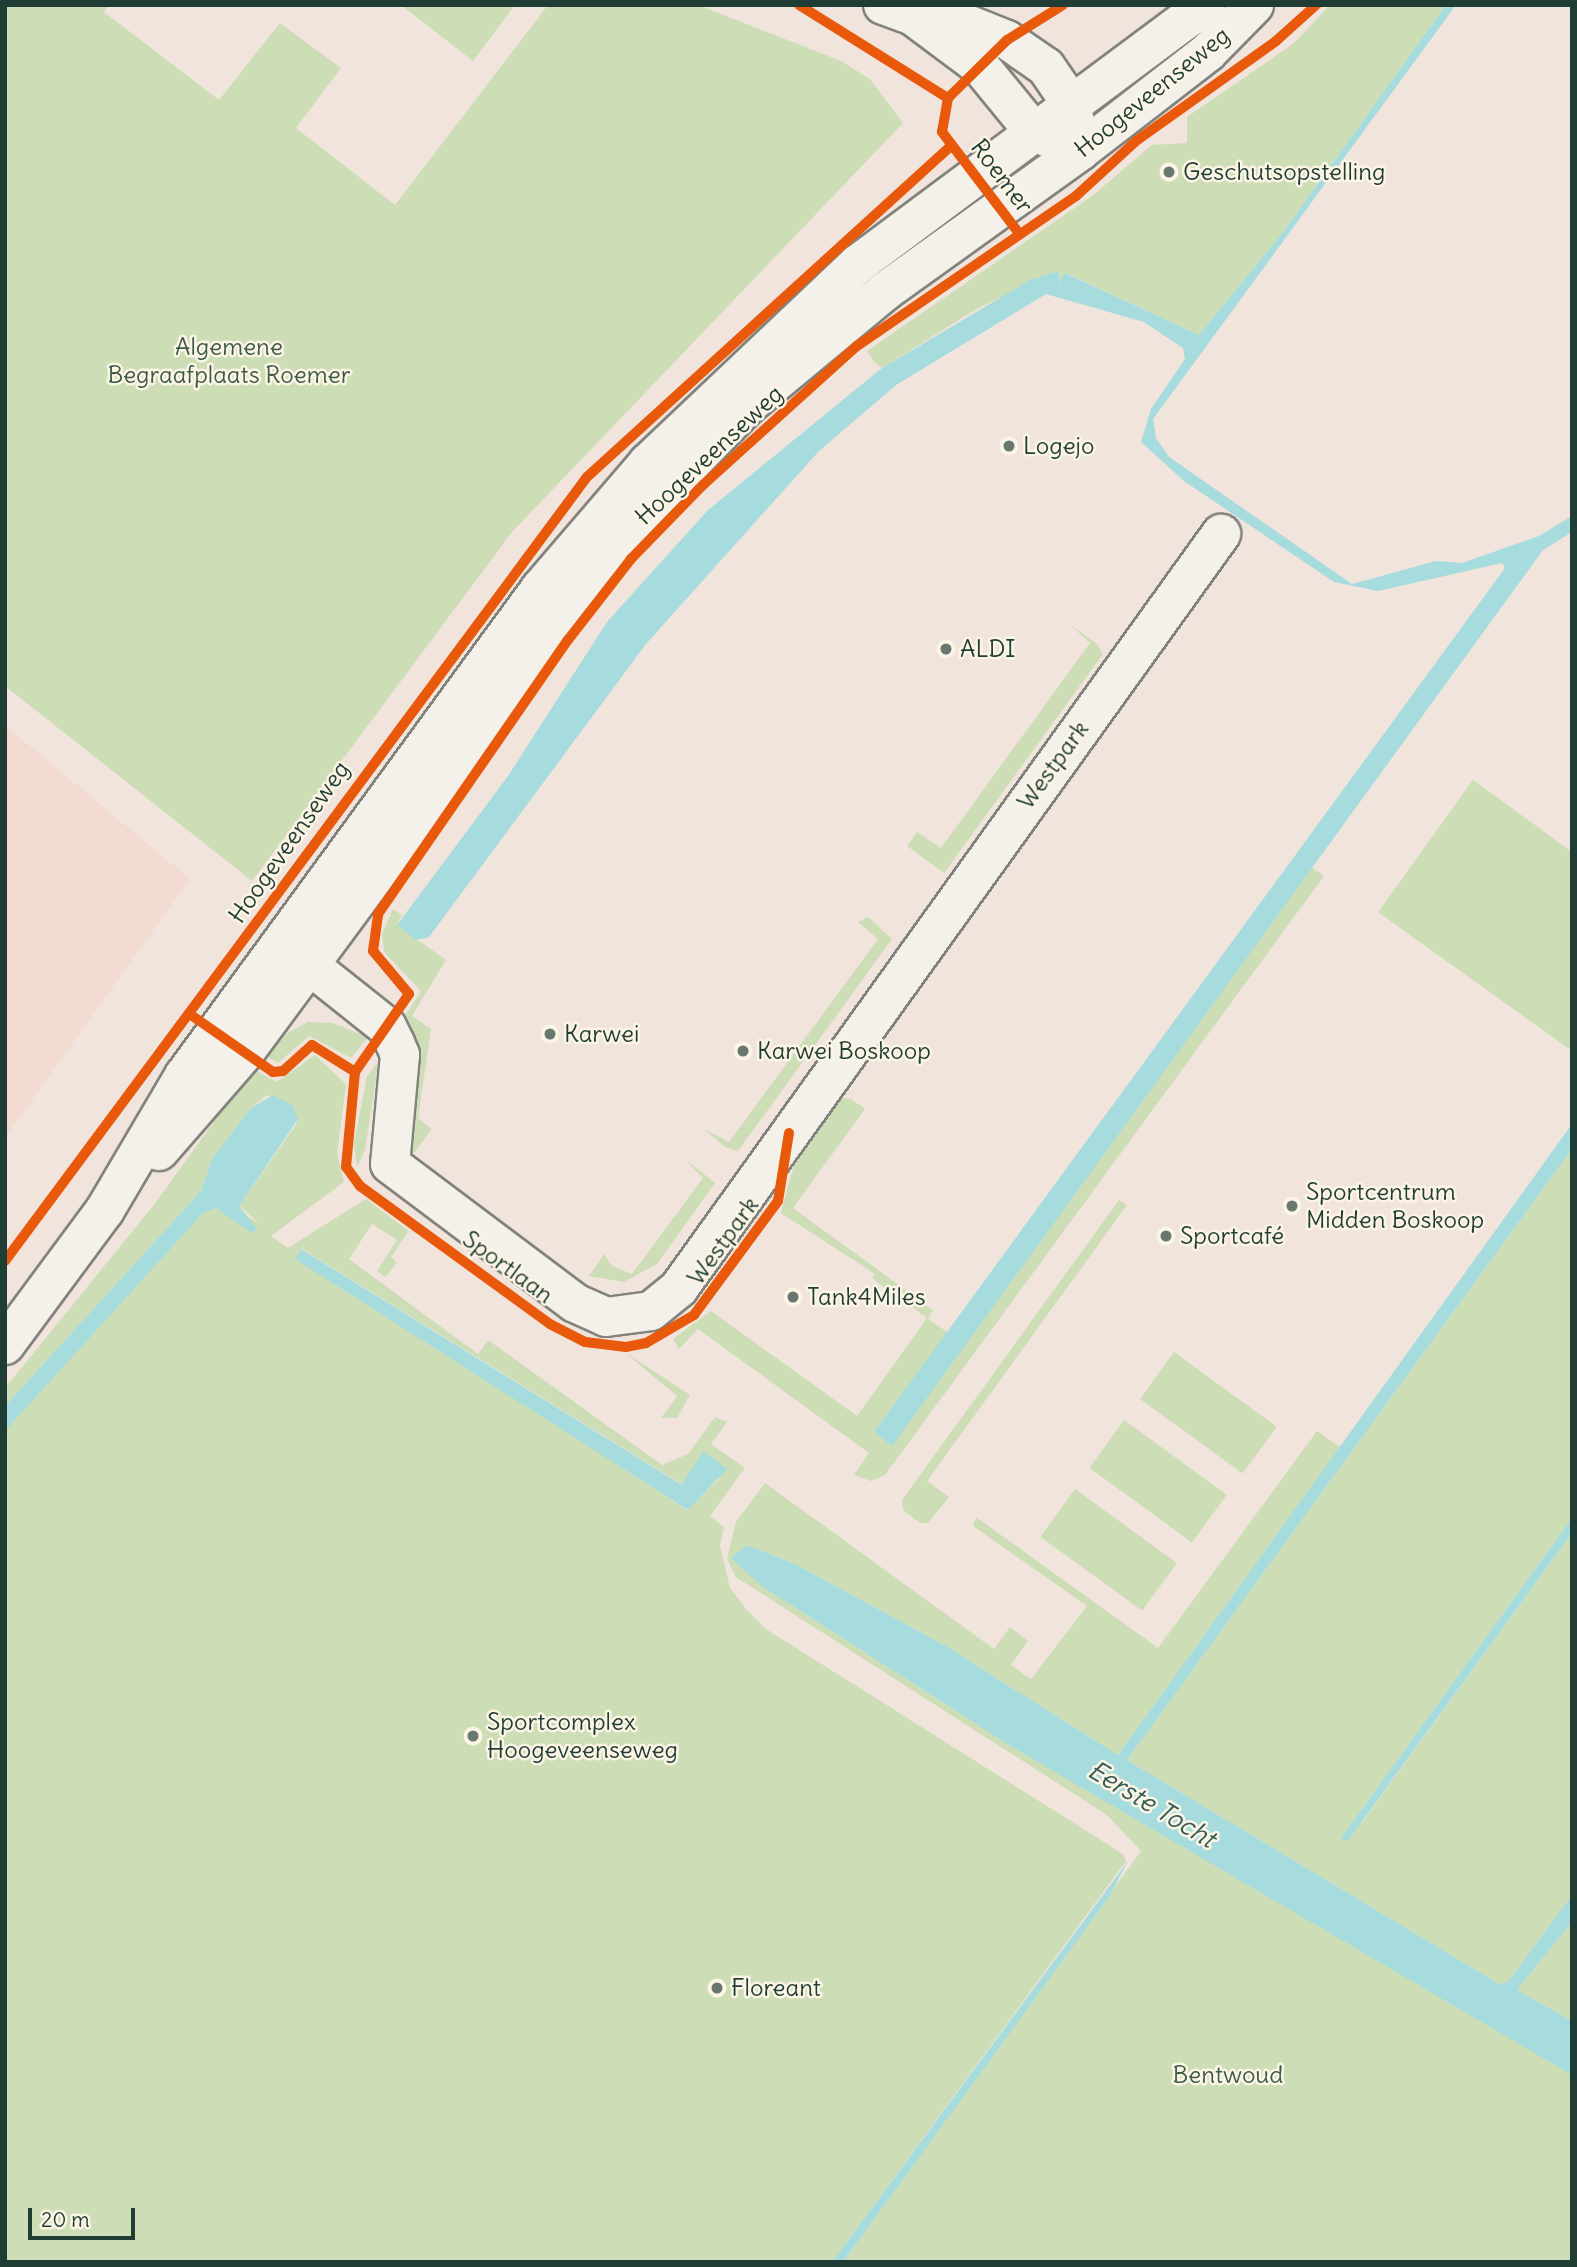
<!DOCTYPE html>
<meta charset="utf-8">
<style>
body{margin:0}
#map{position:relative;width:1577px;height:2267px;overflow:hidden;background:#f0e4dc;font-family:Delius,sans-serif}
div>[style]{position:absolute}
.built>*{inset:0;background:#f3dbd2}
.green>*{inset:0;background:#cddeb6;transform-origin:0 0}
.water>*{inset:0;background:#a6dcdd}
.roads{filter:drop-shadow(2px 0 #83837d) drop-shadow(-2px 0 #83837d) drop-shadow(0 2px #83837d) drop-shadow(0 -2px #83837d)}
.minor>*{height:38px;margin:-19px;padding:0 19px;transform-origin:19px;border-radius:19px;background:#f4f0ea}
.major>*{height:38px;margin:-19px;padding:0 19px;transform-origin:19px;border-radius:19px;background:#f4f0ea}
.cycleway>*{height:10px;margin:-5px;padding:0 5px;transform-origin:5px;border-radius:5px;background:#e8590c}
.dots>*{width:19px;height:19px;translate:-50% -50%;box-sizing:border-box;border:4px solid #fcf5e5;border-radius:50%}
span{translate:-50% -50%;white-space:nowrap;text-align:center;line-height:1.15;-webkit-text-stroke:5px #fcf5e5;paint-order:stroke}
.street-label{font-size:24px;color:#1f3d34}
.poi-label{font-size:24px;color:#1f3d34}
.left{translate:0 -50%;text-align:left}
.park-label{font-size:24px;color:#3c5c48}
.water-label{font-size:26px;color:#345c56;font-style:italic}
.frame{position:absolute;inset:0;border:7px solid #1f3d34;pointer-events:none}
.scale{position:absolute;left:28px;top:2208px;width:107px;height:32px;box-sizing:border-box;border:4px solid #1f3d34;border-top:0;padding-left:9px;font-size:21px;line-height:24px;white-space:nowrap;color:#1f3d34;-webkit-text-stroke:5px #fcf5e5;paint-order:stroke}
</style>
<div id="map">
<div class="built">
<i style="clip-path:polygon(5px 725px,190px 879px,5px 1138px)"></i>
</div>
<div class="green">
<i style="clip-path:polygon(5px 5px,109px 5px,104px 12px,219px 100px,280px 23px,341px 68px,296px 128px,395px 205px,548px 5px,698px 5px,841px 61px,870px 79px,903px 123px,512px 532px,252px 881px,5px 686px)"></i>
<i style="clip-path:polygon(401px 5px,515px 5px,473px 61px)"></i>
<i style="clip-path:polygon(1330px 5px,1446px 5px,1284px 231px,1199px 335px,1066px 273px,1058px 284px,1058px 271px,978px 308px,882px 368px,874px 362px,867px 351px,1092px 196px,1152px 145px,1187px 143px,1187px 117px,1293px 44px)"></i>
<i style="clip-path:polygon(1069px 624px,1097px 644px,1103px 654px,944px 873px,907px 846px,917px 832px,941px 848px,1090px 643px)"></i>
<i style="clip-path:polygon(1473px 780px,1572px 852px,1572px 1051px,1378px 912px)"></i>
<i style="clip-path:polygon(1312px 867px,1324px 876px,885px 1475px,871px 1481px,854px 1475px,869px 1453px,698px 1329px,679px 1349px,673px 1339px,711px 1311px,857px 1416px,927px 1318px,872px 1278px,875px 1274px,781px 1213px,797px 1153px,839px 1098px,851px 1099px,865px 1109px,793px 1208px,933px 1310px,928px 1319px,949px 1333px,874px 1432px,892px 1445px)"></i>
<i style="clip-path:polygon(393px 909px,402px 915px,397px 925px,446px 960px,412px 1016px,431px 1029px,418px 1118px,432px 1129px,413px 1154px,408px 1124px,419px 1048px,404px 1018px,421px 991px,384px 952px,382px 934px)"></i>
<i style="clip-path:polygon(868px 917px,892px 939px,738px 1151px,725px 1147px,704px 1129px,729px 1142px,878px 939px,858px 922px)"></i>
<i style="clip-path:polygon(308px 1022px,333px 1023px,368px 1037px,351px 1058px,309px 1036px,278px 1063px,256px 1050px)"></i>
<i style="clip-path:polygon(evenodd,315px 1055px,346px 1084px,337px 1154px,344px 1182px,271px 1236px,288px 1248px,366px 1199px,409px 1231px,391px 1257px,397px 1262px,386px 1277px,377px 1271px,397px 1240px,372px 1224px,349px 1259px,478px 1354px,488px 1340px,662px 1465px,688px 1454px,715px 1417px,727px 1422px,711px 1444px,745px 1468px,710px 1516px,724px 1527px,720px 1546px,730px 1588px,746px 1609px,766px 1629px,1123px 1854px,1126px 1861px,832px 2262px,5px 2262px,5px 1424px,212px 1196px,259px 1223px,239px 1206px,297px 1123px,292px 1105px,267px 1095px,251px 1108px,212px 1159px,201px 1191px,5px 1406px,5px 1388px,153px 1206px,213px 1123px,245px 1065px,277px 1082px,315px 1055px,302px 1249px,683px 1485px,720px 1478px,687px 1510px,298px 1255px,302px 1249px)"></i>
<i style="clip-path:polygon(379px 1061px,365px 1150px,357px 1167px,354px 1143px,367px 1076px)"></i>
<i style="clip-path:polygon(1572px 1149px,1572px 1518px,1341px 1838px,1363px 1821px,1572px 1533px,1572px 1895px,1508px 1982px,1499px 1984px,1127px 1760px)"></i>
<i style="clip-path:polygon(684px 1158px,715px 1183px,657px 1264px,624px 1282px,589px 1276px,604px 1254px,612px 1266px,632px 1274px,703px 1178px)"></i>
<i style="clip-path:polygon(1119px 1200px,1127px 1205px,927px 1481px,949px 1497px,928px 1523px,920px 1523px,903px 1510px,902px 1500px)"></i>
<i style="left:1174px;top:1352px;width:127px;height:58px;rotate:36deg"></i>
<i style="clip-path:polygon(626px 1353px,690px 1395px,677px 1418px,661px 1418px,677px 1396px)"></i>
<i style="left:1124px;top:1420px;width:127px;height:59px;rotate:36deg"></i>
<i style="clip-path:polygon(1317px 1431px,1340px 1447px,1118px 1755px,946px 1646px,795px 1564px,747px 1545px,763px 1587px,1009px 1745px,1572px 2065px,1572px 2262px,843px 2262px,1141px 1851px,1107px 1815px,736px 1577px,727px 1559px,736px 1522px,765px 1483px,994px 1649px,1010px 1627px,1028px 1641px,1011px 1665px,1031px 1679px,1087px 1606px,973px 1526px,976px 1517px,1158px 1648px)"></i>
<i style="left:1075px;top:1489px;width:126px;height:59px;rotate:36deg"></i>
<i style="clip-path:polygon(1572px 1922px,1572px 2021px,1517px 1990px)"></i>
</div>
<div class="water">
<i style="clip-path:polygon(1446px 5px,1456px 5px,1153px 419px,1156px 438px,1169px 457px,1352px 584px,1436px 561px,1462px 563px,1539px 536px,1572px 516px,1572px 532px,1543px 550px,892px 1446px,874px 1432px,1505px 568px,1502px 563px,1378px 591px,1334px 582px,1184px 481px,1141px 442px,1151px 409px,1185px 359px,1183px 348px,1144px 322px,1046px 294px,896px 385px,819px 451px,646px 644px,429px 937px,416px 940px,397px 925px,508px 776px,607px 622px,708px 510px,882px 368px,1030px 280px,1059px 271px,1059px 283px,1065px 273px,1199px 335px,1284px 231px)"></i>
<i style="clip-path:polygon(273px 1095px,292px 1105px,298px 1119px,239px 1206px,257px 1229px,252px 1233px,216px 1208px,203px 1213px,5px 1431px,5px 1406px,201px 1191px,212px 1159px,251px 1108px)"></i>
<i style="clip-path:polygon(1572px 1124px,1572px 1149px,1127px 1760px,1499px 1984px,1508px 1982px,1572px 1895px,1572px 1922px,1517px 1990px,1572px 2021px,1572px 2075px,1009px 1745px,763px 1587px,731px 1558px,747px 1545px,795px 1564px,946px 1646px,1118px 1755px)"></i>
<i style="clip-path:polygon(301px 1249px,682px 1485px,703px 1451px,727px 1469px,688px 1510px,295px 1259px)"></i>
<i style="clip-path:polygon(1572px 1518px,1572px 1533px,1347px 1842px,1341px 1838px)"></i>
<i style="clip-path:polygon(1128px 1861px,1109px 1897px,843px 2262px,832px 2262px)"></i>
</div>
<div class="roads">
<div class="minor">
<i style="left:883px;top:5px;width:32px;rotate:20deg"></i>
<i style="left:913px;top:16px;width:84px;rotate:36.7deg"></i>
<i style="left:980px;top:66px;width:85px;rotate:50.7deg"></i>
<i style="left:1034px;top:132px;width:50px;rotate:22.4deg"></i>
<i style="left:925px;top:17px;width:25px"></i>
<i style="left:950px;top:17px;width:61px;rotate:22deg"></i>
<i style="left:1007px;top:40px;width:47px;rotate:34.7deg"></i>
<i style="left:1046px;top:67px;width:46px;rotate:55.6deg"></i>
<i style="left:1072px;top:105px;width:34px;rotate:80deg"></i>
<i style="left:284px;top:945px;width:132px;rotate:38.5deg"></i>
<i style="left:387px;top:1027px;width:18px;rotate:63deg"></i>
<i style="left:395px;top:1043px;width:13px;rotate:67deg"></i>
<i style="left:400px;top:1055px;width:109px;rotate:95.2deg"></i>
<i style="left:390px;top:1164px;width:231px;rotate:36.9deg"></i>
<i style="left:575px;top:1303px;width:34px;rotate:24deg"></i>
<i style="left:606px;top:1317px;width:45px;rotate:-7.6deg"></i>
<i style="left:651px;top:1311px;width:36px;rotate:-39deg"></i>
<i style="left:679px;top:1288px;width:929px;rotate:-54.29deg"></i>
</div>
<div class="major">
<i style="left:159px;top:1151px;width:131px;rotate:-49deg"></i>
<i style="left:245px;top:1052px;width:320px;rotate:-53.5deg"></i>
<i style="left:435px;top:795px;width:214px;rotate:-55.6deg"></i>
<i style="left:556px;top:618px;width:125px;rotate:-50.8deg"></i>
<i style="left:635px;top:521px;width:162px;rotate:-45.8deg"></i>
<i style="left:748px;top:405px;width:177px;rotate:-39.7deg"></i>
<i style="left:884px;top:292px;width:241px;rotate:-35.7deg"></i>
<i style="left:1080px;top:151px;width:162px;rotate:-37.7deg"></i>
<i style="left:1208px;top:52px;width:66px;rotate:-45.6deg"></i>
<i style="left:5px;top:1345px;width:168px;rotate:-53.5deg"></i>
<i style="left:105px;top:1210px;width:156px;rotate:-59.5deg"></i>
<i style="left:184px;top:1076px;width:603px;rotate:-53.83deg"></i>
<i style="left:540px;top:589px;width:166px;rotate:-49.4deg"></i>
<i style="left:648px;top:463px;width:289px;rotate:-43.5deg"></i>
<i style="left:858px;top:264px;width:434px;rotate:-36.7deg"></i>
</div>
</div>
<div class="cycleway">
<i style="left:799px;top:5px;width:176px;rotate:32deg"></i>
<i style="left:1018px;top:232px;width:126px;rotate:-127.2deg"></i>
<i style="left:942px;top:132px;width:35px;rotate:-80deg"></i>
<i style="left:948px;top:98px;width:83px;rotate:-44.5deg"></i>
<i style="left:1007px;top:40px;width:66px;rotate:-32deg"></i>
<i style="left:191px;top:1015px;width:100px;rotate:34.8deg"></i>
<i style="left:273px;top:1072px;width:10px;rotate:-6deg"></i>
<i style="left:283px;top:1071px;width:39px;rotate:-42deg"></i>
<i style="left:312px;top:1045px;width:51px;rotate:32.1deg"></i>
<i style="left:789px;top:1133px;width:69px;rotate:99.2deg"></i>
<i style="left:778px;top:1201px;width:142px;rotate:126.4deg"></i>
<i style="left:694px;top:1315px;width:56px;rotate:149.7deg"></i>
<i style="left:646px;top:1343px;width:20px;rotate:169deg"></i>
<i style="left:626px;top:1347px;width:41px;rotate:-173deg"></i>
<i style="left:585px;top:1342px;width:39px;rotate:-153deg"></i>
<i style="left:550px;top:1324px;width:235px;rotate:-144deg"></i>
<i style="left:360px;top:1186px;width:24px;rotate:-126deg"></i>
<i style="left:346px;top:1167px;width:95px;rotate:-84.6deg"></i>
<i style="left:355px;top:1072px;width:95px;rotate:-55.3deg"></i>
<i style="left:409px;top:994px;width:56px;rotate:-129.9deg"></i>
<i style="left:373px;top:951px;width:37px;rotate:-82deg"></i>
<i style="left:378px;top:914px;width:333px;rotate:-55.3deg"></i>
<i style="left:568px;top:640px;width:103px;rotate:-52.1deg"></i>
<i style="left:631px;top:559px;width:103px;rotate:-45.8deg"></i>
<i style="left:703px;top:485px;width:207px;rotate:-42.1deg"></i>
<i style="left:857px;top:346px;width:265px;rotate:-34.4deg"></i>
<i style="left:1076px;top:196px;width:81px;rotate:-42.5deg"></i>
<i style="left:1136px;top:141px;width:172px;rotate:-35.5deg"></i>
<i style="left:1276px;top:41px;width:54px;rotate:-42deg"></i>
<i style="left:5px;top:1261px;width:976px;rotate:-53.41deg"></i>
<i style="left:587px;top:477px;width:493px;rotate:-42.3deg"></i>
</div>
<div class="dots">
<i style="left:1169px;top:172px;background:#68776f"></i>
<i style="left:1009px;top:446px;background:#68776f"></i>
<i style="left:946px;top:649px;background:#68776f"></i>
<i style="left:550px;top:1034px;background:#68776f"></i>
<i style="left:743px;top:1051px;background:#68776f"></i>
<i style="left:1292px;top:1206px;background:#68776f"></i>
<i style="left:1166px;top:1236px;background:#68776f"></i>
<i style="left:793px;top:1297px;background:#68776f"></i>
<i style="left:473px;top:1736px;background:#68776f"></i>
<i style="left:717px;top:1988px;background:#68776f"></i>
</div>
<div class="street-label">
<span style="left:1152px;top:92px;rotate:-39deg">Hoogeveenseweg</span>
<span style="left:1002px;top:176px;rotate:53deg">Roemer</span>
<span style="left:709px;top:455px;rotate:-43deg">Hoogeveenseweg</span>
<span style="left:1053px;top:765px;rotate:-54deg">Westpark</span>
<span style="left:289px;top:842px;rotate:-55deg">Hoogeveenseweg</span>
<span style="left:723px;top:1241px;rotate:-54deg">Westpark</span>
<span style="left:508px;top:1267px;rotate:36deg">Sportlaan</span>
</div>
<div class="poi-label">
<span class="left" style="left:1183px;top:172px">Geschutsopstelling</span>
<span class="left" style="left:1023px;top:446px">Logejo</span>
<span class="left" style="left:960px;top:649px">ALDI</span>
<span class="left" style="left:564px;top:1034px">Karwei</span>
<span class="left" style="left:757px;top:1051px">Karwei Boskoop</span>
<span class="left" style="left:1306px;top:1206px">Sportcentrum<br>Midden Boskoop</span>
<span class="left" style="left:1180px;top:1236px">Sportcafé</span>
<span class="left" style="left:807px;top:1297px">Tank4Miles</span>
<span class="left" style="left:487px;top:1736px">Sportcomplex<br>Hoogeveenseweg</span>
<span class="left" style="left:731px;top:1988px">Floreant</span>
</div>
<div class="park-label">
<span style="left:229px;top:361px">Algemene<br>Begraafplaats Roemer</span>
<span style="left:1228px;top:2075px">Bentwoud</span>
</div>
<div class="water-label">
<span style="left:1152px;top:1804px;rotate:31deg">Eerste Tocht</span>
</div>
<div class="frame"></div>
<div class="scale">20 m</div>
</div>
